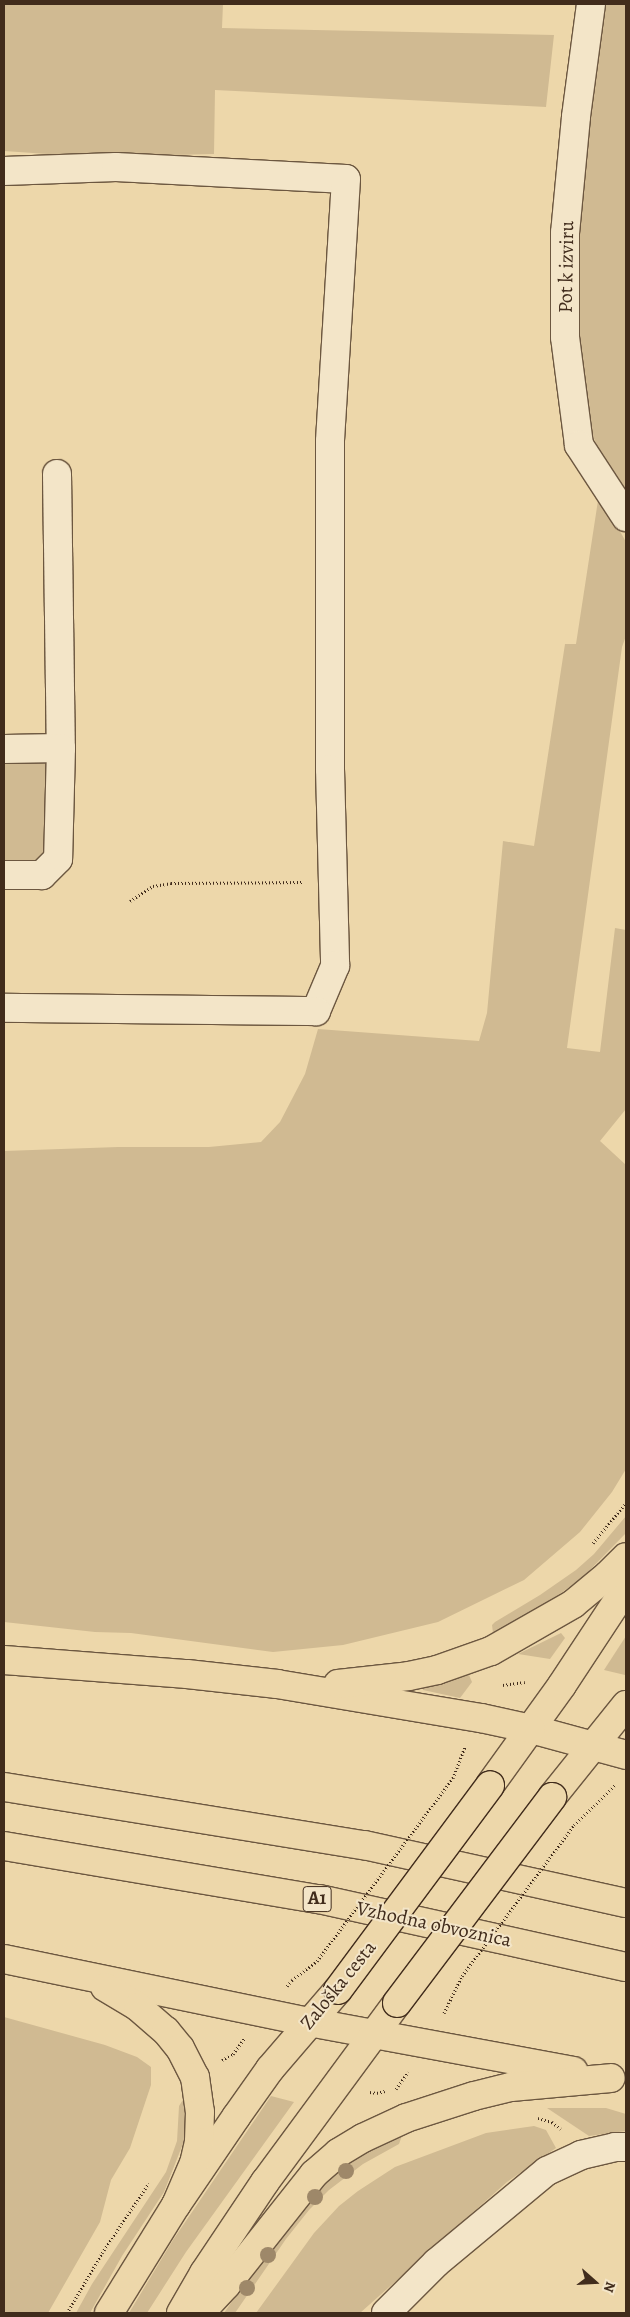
<!DOCTYPE html>
<meta charset="utf-8">
<style>
body{margin:0}
#map{position:relative;width:630px;height:2317px;overflow:hidden;background:#edd7aa;font-family:Alegreya,serif}
div>[style]{position:absolute}
.green>*{inset:0;background:#d0ba92}
.path>*{height:3px;margin-top:-1.5px;transform-origin:0;background:repeating-linear-gradient(90deg,#412c1c 0 1px,transparent 0 3.5px)}
.roads{filter:drop-shadow(1px 0 #6c5740) drop-shadow(-1px 0 #6c5740) drop-shadow(0 1px #6c5740) drop-shadow(0 -1px #6c5740)}
.minor>*{height:28px;margin:-14px;padding:0 14px;transform-origin:14px;border-radius:14px;background:#f3e5c8}
.major>*{height:28px;margin:-14px;padding:0 14px;transform-origin:14px;border-radius:14px;background:#edd7aa}
.highway>*{height:28px;margin:-14px;padding:0 14px;transform-origin:14px;border-radius:14px;background:#edd7aa}
.path-bridge>*{height:3px;margin-top:-1.5px;transform-origin:0;background:repeating-linear-gradient(90deg,#412c1c 0 1px,transparent 0 3.5px)}
.bridges{filter:drop-shadow(1px 0 #412c1c) drop-shadow(-1px 0 #412c1c) drop-shadow(0 1px #412c1c) drop-shadow(0 -1px #412c1c)}
.major-bridge>*{height:28px;margin:-14px;padding:0 14px;transform-origin:14px;border-radius:14px;background:#edd7aa}
.trees>*{width:16px;height:16px;margin:-8px;border-radius:50%;background:#9e8869}
span{translate:-50% -50%;white-space:nowrap;text-align:center;line-height:1.15;-webkit-text-stroke:4px #f3e5c8;paint-order:stroke}
.shield-label span{padding:1px 4px;background:#f3e5c8;border:1px solid;border-radius:4px;-webkit-text-stroke-width:0}
.shield-label{font-size:19px;color:#412c1c;font-weight:700}
.street-label{font-size:20px;color:#412c1c}
.frame{position:absolute;inset:0;border:5px solid #412c1c;pointer-events:none}
.north{position:absolute;left:570px;top:2257px;width:50px;height:50px;-webkit-text-stroke:4px #f3e5c8;paint-order:stroke;rotate:109deg;font-size:14px;font-weight:700;line-height:20px;text-align:center;color:#412c1c}
.north::after{content:'';display:block;margin:auto;width:18px;height:22px;background:#412c1c;clip-path:polygon(50% 0,100% 100%,50% 72%,0 100%)}
</style>
<div id="map">
<div class="green">
<i style="clip-path:polygon(4px 4px,223px 4px,222px 28px,554px 35px,546px 107px,215px 90px,214px 154px,92px 157px,4px 151px)"></i>
<i style="clip-path:polygon(606px 4px,626px 4px,626px 501px,605px 464px,592px 434px,585px 401px,578px 364px,572px 236px,585px 124px)"></i>
<i style="clip-path:polygon(599px 494px,626px 542px,626px 636px,622px 647px,567px 1048px,600px 1052px,615px 928px,626px 930px,626px 1109px,600px 1141px,626px 1165px,626px 1469px,612px 1492px,580px 1532px,524px 1580px,438px 1622px,343px 1645px,273px 1652px,131px 1633px,95px 1632px,4px 1622px,4px 1151px,118px 1147px,209px 1147px,261px 1142px,280px 1122px,305px 1074px,318px 1029px,479px 1041px,487px 1013px,503px 841px,534px 846px,565px 644px,576px 644px)"></i>
<i style="clip-path:polygon(4px 757px,43px 761px,47px 766px,48px 850px,38px 861px,4px 860px)"></i>
<i style="clip-path:polygon(626px 1516px,626px 1533px,583px 1577px,546px 1604px,493px 1633px,492px 1625px,495px 1622px,540px 1595px,576px 1570px,594px 1554px)"></i>
<i style="clip-path:polygon(561px 1633px,565px 1638px,550px 1659px,518px 1654px)"></i>
<i style="clip-path:polygon(626px 1636px,626px 1673px,625px 1675px,604px 1670px)"></i>
<i style="clip-path:polygon(469px 1675px,472px 1682px,460px 1698px,423px 1690px,423px 1688px)"></i>
<i style="clip-path:polygon(4px 2017px,105px 2045px,137px 2057px,151px 2067px,151px 2085px,130px 2148px,111px 2180px,100px 2222px,48px 2313px,4px 2313px)"></i>
<i style="clip-path:polygon(186px 2095px,186px 2136px,164px 2192px,122px 2256px,90px 2313px,76px 2313px,92px 2284px,166px 2172px,177px 2141px,179px 2106px)"></i>
<i style="clip-path:polygon(271px 2096px,294px 2102px,186px 2252px,147px 2313px,129px 2313px,173px 2240px)"></i>
<i style="clip-path:polygon(547px 2108px,606px 2108px,626px 2114px,626px 2131px,589px 2136px)"></i>
<i style="clip-path:polygon(534px 2126px,546px 2130px,556px 2148px,507px 2182px,360px 2313px,256px 2313px,314px 2233px,339px 2206px,358px 2191px,395px 2167px,486px 2133px)"></i>
<i style="clip-path:polygon(403px 2133px,399px 2144px,363px 2164px,329px 2190px,309px 2210px,286px 2239px,235px 2313px,224px 2313px,283px 2227px,322px 2183px,354px 2158px)"></i>
</div>
<div class="path">
<i style="left:130px;top:901px;width:27px;rotate:-33deg"></i>
<i style="left:153px;top:886px;width:18px;rotate:-9deg"></i>
<i style="left:171px;top:883px;width:131px;rotate:-0.4deg"></i>
<i style="left:593px;top:1543px;width:52px;rotate:-50.5deg"></i>
<i style="left:503px;top:1685px;width:22px;rotate:-8deg"></i>
<i style="left:453px;top:1778px;width:34px;rotate:-69deg"></i>
<i style="left:594px;top:1806px;width:30px;rotate:-45deg"></i>
<i style="left:287px;top:1986px;width:8px;rotate:-50deg"></i>
<i style="left:222px;top:2060px;width:13px;rotate:-29deg"></i>
<i style="left:233px;top:2054px;width:19px;rotate:-54deg"></i>
<i style="left:396px;top:2089px;width:21px;rotate:-55deg"></i>
<i style="left:370px;top:2092px;width:7px;rotate:8deg"></i>
<i style="left:377px;top:2093px;width:8px;rotate:-14deg"></i>
<i style="left:538px;top:2118px;width:15px;rotate:16deg"></i>
<i style="left:552px;top:2122px;width:11px;rotate:38deg"></i>
<i style="left:67px;top:2313px;width:69px;rotate:-59.7deg"></i>
<i style="left:102px;top:2253px;width:84px;rotate:-56.1deg"></i>
</div>
<div class="roads">
<div class="minor">
<i style="left:591px;top:4px;width:114px;rotate:97.6deg"></i>
<i style="left:576px;top:117px;width:117px;rotate:95.4deg"></i>
<i style="left:565px;top:233px;width:104px;rotate:90deg"></i>
<i style="left:565px;top:337px;width:109px;rotate:82.6deg"></i>
<i style="left:579px;top:445px;width:86px;rotate:56.9deg"></i>
<i style="left:4px;top:171px;width:112px;rotate:-2deg"></i>
<i style="left:116px;top:167px;width:230px;rotate:3deg"></i>
<i style="left:346px;top:179px;width:263px;rotate:93.5deg"></i>
<i style="left:330px;top:442px;width:327px;rotate:90deg"></i>
<i style="left:330px;top:769px;width:197px;rotate:88.5deg"></i>
<i style="left:335px;top:966px;width:49px;rotate:112.9deg"></i>
<i style="left:316px;top:1011px;width:312px;rotate:-179.4deg"></i>
<i style="left:57px;top:474px;width:274px;rotate:89.2deg"></i>
<i style="left:4px;top:749px;width:57px;rotate:-1deg"></i>
<i style="left:61px;top:748px;width:111px;rotate:91.5deg"></i>
<i style="left:58px;top:859px;width:23px;rotate:135deg"></i>
<i style="left:42px;top:875px;width:38px;rotate:180deg"></i>
<i style="left:386px;top:2313px;width:71px;rotate:-45deg"></i>
<i style="left:436px;top:2263px;width:144px;rotate:-39.7deg"></i>
<i style="left:547px;top:2171px;width:38px;rotate:-25deg"></i>
<i style="left:581px;top:2155px;width:35px;rotate:-13deg"></i>
<i style="left:615px;top:2147px;width:11px"></i>
</div>
<div class="major">
<i style="left:531px;top:1729px;width:98px;rotate:15.3deg"></i>
<i style="left:490px;top:1785px;width:123px;rotate:-54.2deg"></i>
<i style="left:562px;top:1685px;width:116px;rotate:-56.6deg"></i>
<i style="left:552px;top:1797px;width:118px;rotate:-51.2deg"></i>
<i style="left:309px;top:2022px;width:269px;rotate:10.5deg"></i>
<i style="left:109px;top:2313px;width:127px;rotate:-58.2deg"></i>
<i style="left:176px;top:2205px;width:107px;rotate:-55.7deg"></i>
<i style="left:236px;top:2117px;width:59px;rotate:-54.7deg"></i>
<i style="left:270px;top:2069px;width:104px;rotate:-49.3deg"></i>
<i style="left:181px;top:2313px;width:46px;rotate:-60.1deg"></i>
<i style="left:204px;top:2273px;width:110px;rotate:-56.2deg"></i>
<i style="left:265px;top:2182px;width:222px;rotate:-53.6deg"></i>
<i style="left:200px;top:2313px;width:38px;rotate:-47deg"></i>
<i style="left:226px;top:2285px;width:142px;rotate:-51.6deg"></i>
<i style="left:314px;top:2174px;width:32px;rotate:-41deg"></i>
<i style="left:338px;top:2153px;width:29px;rotate:-31deg"></i>
<i style="left:363px;top:2138px;width:47px;rotate:-24.9deg"></i>
<i style="left:406px;top:2118px;width:71px;rotate:-17.9deg"></i>
<i style="left:474px;top:2096px;width:38px;rotate:-14deg"></i>
<i style="left:511px;top:2087px;width:100px;rotate:-5.1deg"></i>
</div>
<div class="highway">
<i style="left:4px;top:1660px;width:184px;rotate:4.4deg"></i>
<i style="left:187px;top:1674px;width:91px;rotate:6.3deg"></i>
<i style="left:277px;top:1684px;width:207px;rotate:9.5deg"></i>
<i style="left:481px;top:1718px;width:51px;rotate:12.4deg"></i>
<i style="left:338px;top:1684px;width:71px;rotate:-6.4deg"></i>
<i style="left:409px;top:1676px;width:29px;rotate:-12deg"></i>
<i style="left:437px;top:1670px;width:57px;rotate:-19.4deg"></i>
<i style="left:491px;top:1651px;width:95px;rotate:-29.8deg"></i>
<i style="left:573px;top:1604px;width:45px;rotate:-39.6deg"></i>
<i style="left:608px;top:1575px;width:25px;rotate:-45deg"></i>
<i style="left:4px;top:1787px;width:365px;rotate:9.2deg"></i>
<i style="left:364px;top:1845px;width:268px;rotate:12.5deg"></i>
<i style="left:4px;top:1846px;width:319px;rotate:9.6deg"></i>
<i style="left:319px;top:1899px;width:314px;rotate:12.5deg"></i>
<i style="left:4px;top:1959px;width:311px;rotate:11.7deg"></i>
<i style="left:105px;top:1987px;width:39px;rotate:31deg"></i>
<i style="left:138px;top:2007px;width:37px;rotate:41deg"></i>
<i style="left:166px;top:2031px;width:22px;rotate:51deg"></i>
<i style="left:180px;top:2048px;width:33px;rotate:63deg"></i>
<i style="left:195px;top:2077px;width:35px;rotate:82deg"></i>
<i style="left:200px;top:2112px;width:30px;rotate:92deg"></i>
<i style="left:199px;top:2142px;width:22px;rotate:103deg"></i>
<i style="left:194px;top:2163px;width:46px;rotate:113.2deg"></i>
</div>
</div>
<div class="path-bridge">
<i style="left:292px;top:1980px;width:31px;rotate:-37deg"></i>
<i style="left:317px;top:1961px;width:228px;rotate:-53.4deg"></i>
<i style="left:444px;top:2013px;width:41px;rotate:-64.1deg"></i>
<i style="left:462px;top:1976px;width:188px;rotate:-53.4deg"></i>
<i style="left:574px;top:1825px;width:28px;rotate:-44deg"></i>
</div>
<div class="bridges">
<div class="major-bridge">
<i style="left:338px;top:1990px;width:255px;rotate:-53.4deg"></i>
<i style="left:397px;top:2003px;width:258px;rotate:-53deg"></i>
</div>
</div>
<div class="trees">
<i style="left:346px;top:2171px"></i>
<i style="left:315px;top:2197px"></i>
<i style="left:268px;top:2255px"></i>
<i style="left:247px;top:2288px"></i>
</div>
<div class="shield-label">
<span style="left:317px;top:1899px">A1</span>
</div>
<div class="street-label">
<span style="left:566px;top:267px;rotate:-89deg">Pot k izviru</span>
<span style="left:434px;top:1924px;rotate:12deg">Vzhodna obvoznica</span>
<span style="left:338px;top:1985px;rotate:-51deg">Zaloška cesta</span>
</div>
<div class="frame"></div>
<div class="north">N</div>
</div>
